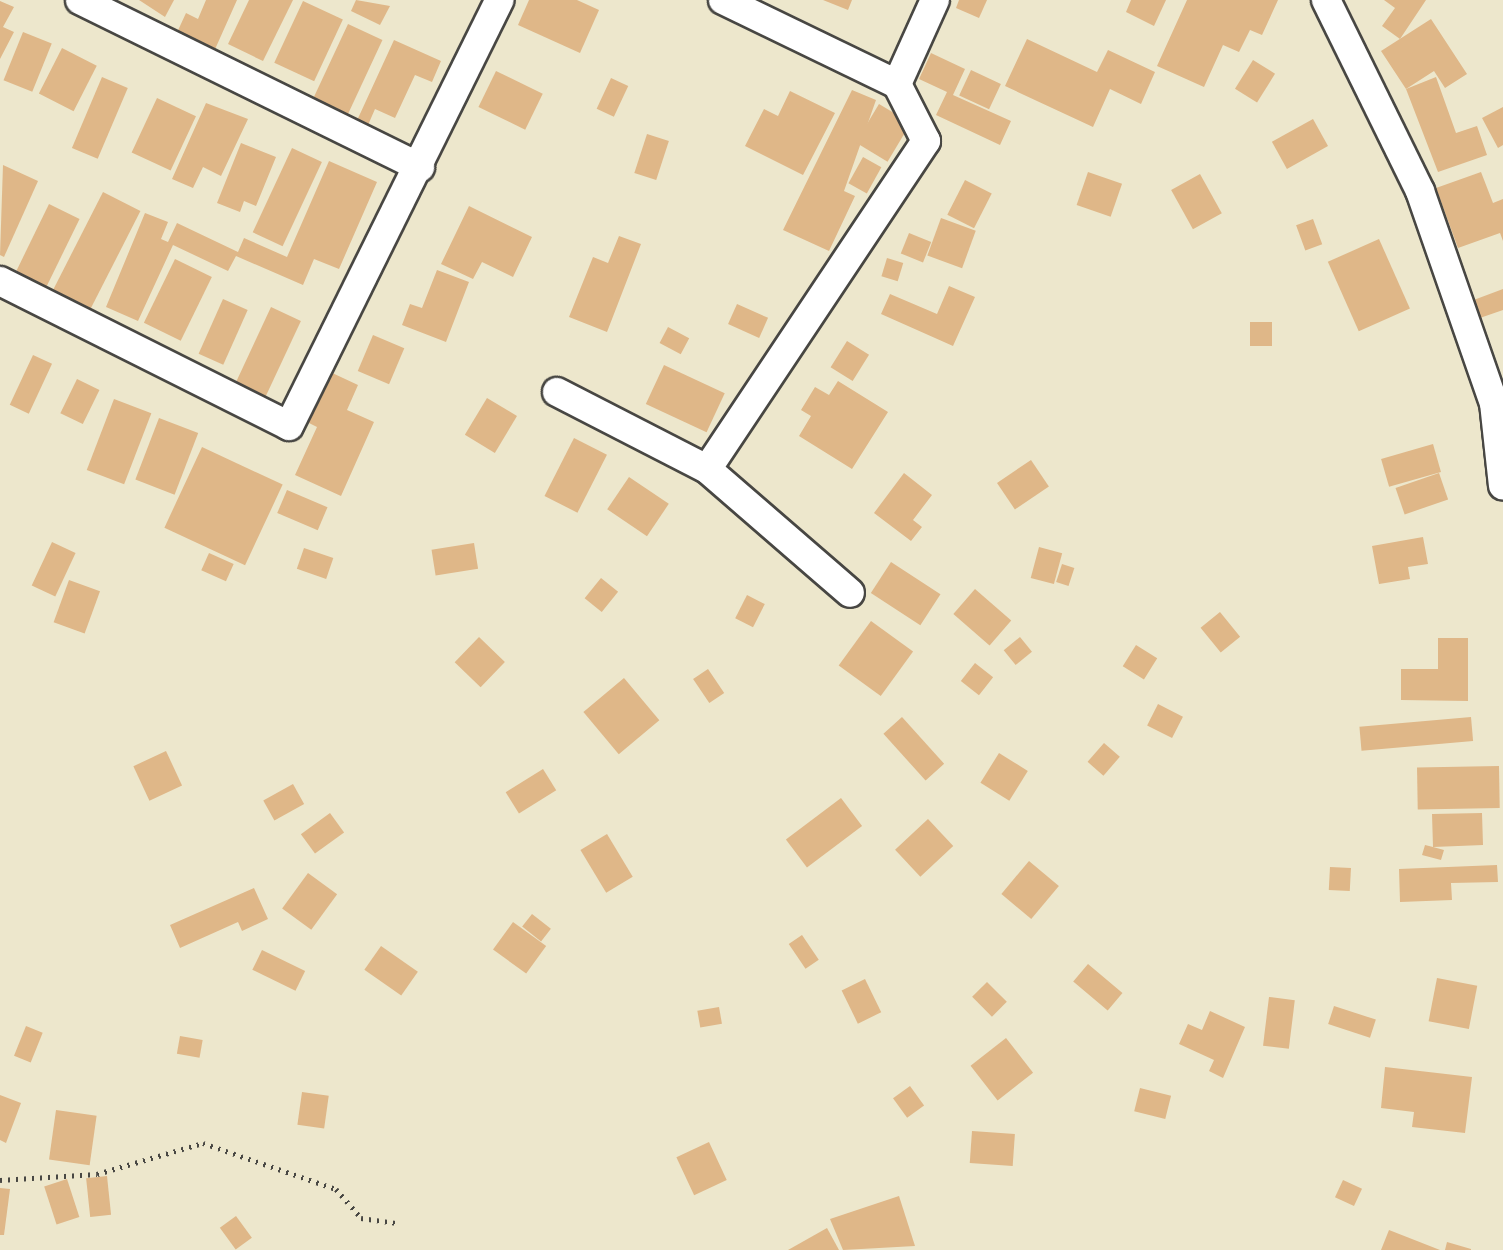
<!DOCTYPE html>
<style>
body{margin:0}
#map{position:relative;width:1503px;height:1250px;overflow:hidden;background:#ede7cc;font-family:"Gochi Hand",sans-serif}
div>[style]{position:absolute}
.building>*{inset:0;background:#dfb788;transform-origin:0 0}
.path>*{height:5px;margin-top:-2.5px;transform-origin:0;background:repeating-linear-gradient(90deg,#484743 0 2px,transparent 0 8px)}
.roads{filter:drop-shadow(2px 0 #484743) drop-shadow(-2px 0 #484743) drop-shadow(0 2px #484743) drop-shadow(0 -2px #484743)}
.minor>*{height:28px;margin:-14px;padding:0 14px;transform-origin:14px;border-radius:14px;background:#fff}
span{translate:-50% -50%;white-space:nowrap;text-align:center;line-height:1.15;-webkit-text-stroke:6px #f7f3e8;paint-order:stroke}
</style>
<div id="map">
<div class="building">
<i style="clip-path:polygon(139px 0,174px 0,165px 17px)"></i>
<i style="clip-path:polygon(206px 0,237px 0,212px 56px,174px 39px,186px 13px,198px 19px)"></i>
<i style="clip-path:polygon(249px 0,293px 0,263px 61px,228px 44px)"></i>
<i style="clip-path:polygon(356px 0,390px 6px,380px 25px,351px 11px)"></i>
<i style="clip-path:polygon(529px 0,577px 0,599px 10px,580px 53px,518px 25px)"></i>
<i style="clip-path:polygon(823px 0,852px 0,848px 10px)"></i>
<i style="clip-path:polygon(959px 0,987px 0,979px 18px,956px 8px)"></i>
<i style="clip-path:polygon(1131px 0,1166px 0,1154px 26px,1126px 12px)"></i>
<i style="clip-path:polygon(1187px 0,1278px 0,1262px 35px,1250px 30px,1239px 52px,1223px 45px,1204px 87px,1157px 66px)"></i>
<i style="clip-path:polygon(1384px 0,1426px 0,1400px 39px,1382px 26px,1395px 8px)"></i>
<i style="clip-path:polygon(0 1px,14px 7px,3px 27px,14px 32px,0 59px)"></i>
<i style="left:303px;top:1px;width:44px;height:68px;rotate:25deg"></i>
<i style="clip-path:polygon(1431px 19px,1467px 74px,1445px 88px,1434px 71px,1406px 89px,1381px 51px)"></i>
<i style="left:348px;top:24px;width:38px;height:87px;rotate:25deg"></i>
<i style="left:23px;top:32px;width:31px;height:52px;rotate:22deg"></i>
<i style="clip-path:polygon(1027px 39px,1097px 72px,1108px 50px,1155px 72px,1141px 104px,1110px 89px,1093px 127px,1005px 86px)"></i>
<i style="clip-path:polygon(394px 40px,441px 61px,432px 82px,415px 75px,395px 118px,375px 109px,365px 132px,354px 127px)"></i>
<i style="left:62px;top:48px;width:39px;height:51px;rotate:27deg"></i>
<i style="clip-path:polygon(931px 53px,965px 69px,953px 95px,1011px 121px,1000px 145px,936px 115px,947px 92px,919px 79px)"></i>
<i style="left:1253px;top:60px;width:26px;height:34px;rotate:32deg"></i>
<i style="left:971px;top:70px;width:33px;height:28px;rotate:25deg"></i>
<i style="left:496px;top:71px;width:52px;height:40px;rotate:26deg"></i>
<i style="left:102px;top:77px;width:28px;height:77px;rotate:23deg"></i>
<i style="clip-path:polygon(1436px 77px,1456px 133px,1477px 126px,1487px 155px,1438px 172px,1406px 89px)"></i>
<i style="left:611px;top:78px;width:19px;height:34px;rotate:25deg"></i>
<i style="clip-path:polygon(852px 90px,876px 100px,844px 191px,855px 196px,829px 251px,783px 230px)"></i>
<i style="clip-path:polygon(790px 91px,835px 113px,803px 175px,745px 146px,764px 109px,778px 116px)"></i>
<i style="left:157px;top:98px;width:43px;height:60px;rotate:25deg"></i>
<i style="clip-path:polygon(206px 103px,248px 119px,221px 176px,203px 167px,193px 188px,172px 179px)"></i>
<i style="left:879px;top:104px;width:37px;height:45px;rotate:31deg"></i>
<i style="clip-path:polygon(1503px 107px,1503px 145px,1498px 148px,1482px 118px)"></i>
<i style="left:1313px;top:119px;width:31px;height:47px;rotate:61deg"></i>
<i style="left:647px;top:134px;width:23px;height:41px;rotate:18deg"></i>
<i style="clip-path:polygon(241px 143px,276px 157px,256px 206px,244px 201px,240px 212px,217px 203px)"></i>
<i style="left:292px;top:148px;width:33px;height:93px;rotate:25deg"></i>
<i style="left:863px;top:157px;width:21px;height:30px;rotate:29deg"></i>
<i style="clip-path:polygon(329px 161px,377px 182px,339px 269px,314px 259px,303px 285px,236px 256px,228px 271px,173px 245px,138px 321px,106px 307px,145px 213px,168px 222px,161px 239px,168px 242px,177px 223px,238px 252px,244px 238px,287px 257px)"></i>
<i style="clip-path:polygon(3px 165px,38px 181px,4px 257px,0 255px)"></i>
<i style="left:1088px;top:172px;width:36px;height:35px;rotate:19deg"></i>
<i style="clip-path:polygon(1481px 172px,1493px 203px,1503px 199px,1503px 241px,1500px 233px,1458px 248px,1436px 188px)"></i>
<i style="left:1200px;top:174px;width:45px;height:33px;rotate:61deg"></i>
<i style="left:965px;top:180px;width:30px;height:39px;rotate:27deg"></i>
<i style="left:103px;top:192px;width:42px;height:112px;rotate:27deg"></i>
<i style="left:49px;top:204px;width:34px;height:80px;rotate:26deg"></i>
<i style="clip-path:polygon(469px 206px,532px 237px,513px 277px,482px 262px,473px 279px,441px 264px)"></i>
<i style="left:941px;top:218px;width:37px;height:40px;rotate:20deg"></i>
<i style="left:1313px;top:219px;width:27px;height:18px;rotate:70deg"></i>
<i style="left:909px;top:233px;width:24px;height:22px;rotate:22deg"></i>
<i style="clip-path:polygon(619px 236px,641px 244px,607px 332px,569px 317px,593px 257px,608px 263px)"></i>
<i style="left:1379px;top:239px;width:76px;height:56px;rotate:66deg"></i>
<i style="left:887px;top:258px;width:17px;height:19px;rotate:17deg"></i>
<i style="left:175px;top:259px;width:41px;height:71px;rotate:26deg"></i>
<i style="clip-path:polygon(437px 270px,469px 282px,446px 342px,402px 325px,410px 304px,422px 308px)"></i>
<i style="clip-path:polygon(949px 286px,975px 297px,953px 346px,881px 314px,890px 294px,937px 314px)"></i>
<i style="clip-path:polygon(1503px 289px,1503px 310px,1477px 319px,1471px 301px)"></i>
<i style="left:223px;top:299px;width:27px;height:60px;rotate:24deg"></i>
<i style="left:737px;top:304px;width:34px;height:22px;rotate:24deg"></i>
<i style="left:271px;top:307px;width:33px;height:92px;rotate:25deg"></i>
<i style="left:1250px;top:322px;width:22px;height:24px"></i>
<i style="left:668px;top:327px;width:24px;height:18px;rotate:28deg"></i>
<i style="left:373px;top:335px;width:34px;height:39px;rotate:23deg"></i>
<i style="left:847px;top:341px;width:26px;height:31px;rotate:32deg"></i>
<i style="left:33px;top:355px;width:21px;height:55px;rotate:25deg"></i>
<i style="left:664px;top:365px;width:67px;height:43px;rotate:25deg"></i>
<i style="clip-path:polygon(328px 371px,358px 385px,347px 410px,374px 422px,341px 496px,295px 475px,317px 427px,305px 421px)"></i>
<i style="left:77px;top:379px;width:25px;height:38px;rotate:26deg"></i>
<i style="clip-path:polygon(838px 381px,888px 412px,852px 469px,799px 436px,811px 416px,801px 410px,815px 387px,829px 395px)"></i>
<i style="left:487px;top:398px;width:35px;height:43px;rotate:31deg"></i>
<i style="left:114px;top:399px;width:40px;height:76px;rotate:21deg"></i>
<i style="left:159px;top:418px;width:42px;height:66px;rotate:21deg"></i>
<i style="left:574px;top:438px;width:37px;height:65px;rotate:27deg"></i>
<i style="left:1433px;top:444px;width:29px;height:54px;rotate:74deg"></i>
<i style="left:202px;top:447px;width:89px;height:89px;rotate:25deg"></i>
<i style="left:1031px;top:460px;width:32px;height:41px;rotate:56deg"></i>
<i style="clip-path:polygon(904px 473px,932px 495px,913px 520px,922px 527px,911px 541px,874px 513px)"></i>
<i style="left:1439px;top:473px;width:28px;height:46px;rotate:71deg"></i>
<i style="left:629px;top:477px;width:48px;height:39px;rotate:34deg"></i>
<i style="left:287px;top:490px;width:44px;height:25px;rotate:23deg"></i>
<i style="clip-path:polygon(1423px 537px,1428px 564px,1408px 567px,1410px 579px,1379px 584px,1372px 546px)"></i>
<i style="left:52px;top:542px;width:26px;height:48px;rotate:25deg"></i>
<i style="left:474px;top:543px;width:26px;height:43px;rotate:81deg"></i>
<i style="left:1039px;top:547px;width:24px;height:32px;rotate:15deg"></i>
<i style="left:304px;top:548px;width:31px;height:22px;rotate:19deg"></i>
<i style="left:209px;top:553px;width:27px;height:19px;rotate:24deg"></i>
<i style="left:891px;top:562px;width:59px;height:37px;rotate:33deg"></i>
<i style="left:1062px;top:564px;width:13px;height:19px;rotate:18deg"></i>
<i style="left:601px;top:578px;width:22px;height:26px;rotate:39deg"></i>
<i style="left:69px;top:580px;width:33px;height:45px;rotate:20deg"></i>
<i style="left:975px;top:589px;width:48px;height:33px;rotate:41deg"></i>
<i style="left:747px;top:595px;width:20px;height:26px;rotate:27deg"></i>
<i style="left:1220px;top:612px;width:32px;height:25px;rotate:51deg"></i>
<i style="left:871px;top:621px;width:52px;height:55px;rotate:36deg"></i>
<i style="left:479px;top:637px;width:36px;height:35px;rotate:44deg"></i>
<i style="left:1020px;top:637px;width:19px;height:21px;rotate:51deg"></i>
<i style="clip-path:polygon(1438px 638px,1468px 638px,1468px 701px,1401px 700px,1401px 669px,1438px 669px)"></i>
<i style="left:1136px;top:645px;width:25px;height:25px;rotate:32deg"></i>
<i style="left:975px;top:663px;width:23px;height:23px;rotate:38deg"></i>
<i style="left:708px;top:669px;width:29px;height:18px;rotate:56deg"></i>
<i style="left:624px;top:678px;width:55px;height:53px;rotate:50deg"></i>
<i style="left:1158px;top:704px;width:28px;height:24px;rotate:27deg"></i>
<i style="left:902px;top:717px;width:63px;height:25px;rotate:48deg"></i>
<i style="left:1471px;top:717px;width:24px;height:112px;rotate:85deg"></i>
<i style="left:1104px;top:743px;width:21px;height:25px;rotate:41deg"></i>
<i style="left:166px;top:751px;width:38px;height:36px;rotate:65deg"></i>
<i style="left:999px;top:753px;width:34px;height:35px;rotate:32deg"></i>
<i style="left:1499px;top:766px;width:42px;height:82px;rotate:89deg"></i>
<i style="left:543px;top:769px;width:25px;height:44px;rotate:58deg"></i>
<i style="left:293px;top:784px;width:23px;height:34px;rotate:61deg"></i>
<i style="left:841px;top:798px;width:35px;height:69px;rotate:53deg"></i>
<i style="left:330px;top:813px;width:24px;height:36px;rotate:54deg"></i>
<i style="clip-path:polygon(1482px 813px,1483px 845px,1433px 847px,1444px 850px,1441px 860px,1422px 855px,1425px 845px,1433px 847px,1432px 814px)"></i>
<i style="left:928px;top:819px;width:37px;height:45px;rotate:47deg"></i>
<i style="left:607px;top:834px;width:50px;height:31px;rotate:59deg"></i>
<i style="left:1029px;top:861px;width:39px;height:43px;rotate:40deg"></i>
<i style="clip-path:polygon(1497px 865px,1498px 882px,1451px 883px,1452px 900px,1400px 902px,1399px 869px)"></i>
<i style="left:1330px;top:867px;width:21px;height:23px;rotate:3deg"></i>
<i style="left:308px;top:873px;width:36px;height:44px;rotate:36deg"></i>
<i style="clip-path:polygon(254px 888px,268px 919px,242px 931px,238px 922px,180px 948px,170px 925px)"></i>
<i style="left:532px;top:914px;width:24px;height:16px;rotate:38deg"></i>
<i style="left:513px;top:922px;width:41px;height:34px;rotate:36deg"></i>
<i style="left:802px;top:935px;width:30px;height:16px;rotate:56deg"></i>
<i style="left:381px;top:946px;width:45px;height:29px;rotate:35deg"></i>
<i style="left:262px;top:950px;width:48px;height:22px;rotate:26deg"></i>
<i style="left:1088px;top:964px;width:45px;height:23px;rotate:40deg"></i>
<i style="left:1437px;top:978px;width:41px;height:44px;rotate:11deg"></i>
<i style="left:865px;top:979px;width:37px;height:26px;rotate:64deg"></i>
<i style="left:987px;top:982px;width:28px;height:21px;rotate:45deg"></i>
<i style="left:1269px;top:997px;width:26px;height:49px;rotate:7deg"></i>
<i style="left:1334px;top:1006px;width:44px;height:19px;rotate:18deg"></i>
<i style="left:719px;top:1007px;width:17px;height:22px;rotate:80deg"></i>
<i style="clip-path:polygon(1210px 1011px,1245px 1027px,1223px 1078px,1209px 1071px,1214px 1060px,1179px 1044px,1188px 1024px,1202px 1030px)"></i>
<i style="left:26px;top:1026px;width:18px;height:32px;rotate:22deg"></i>
<i style="left:180px;top:1036px;width:23px;height:18px;rotate:10deg"></i>
<i style="left:1006px;top:1038px;width:44px;height:45px;rotate:52deg"></i>
<i style="clip-path:polygon(1385px 1067px,1472px 1077px,1465px 1133px,1412px 1127px,1414px 1112px,1381px 1108px)"></i>
<i style="left:910px;top:1086px;width:24px;height:21px;rotate:54deg"></i>
<i style="left:1140px;top:1088px;width:32px;height:24px;rotate:14deg"></i>
<i style="left:302px;top:1092px;width:27px;height:33px;rotate:8deg"></i>
<i style="clip-path:polygon(0 1095px,21px 1103px,6px 1143px,0 1140px)"></i>
<i style="left:56px;top:1110px;width:41px;height:50px;rotate:8deg"></i>
<i style="left:972px;top:1131px;width:43px;height:32px;rotate:4deg"></i>
<i style="left:709px;top:1142px;width:42px;height:36px;rotate:65deg"></i>
<i style="left:107px;top:1176px;width:39px;height:21px;rotate:84deg"></i>
<i style="left:67px;top:1179px;width:40px;height:24px;rotate:72deg"></i>
<i style="left:1343px;top:1180px;width:21px;height:19px;rotate:25deg"></i>
<i style="clip-path:polygon(0 1188px,10px 1189px,4px 1235px,0 1235px)"></i>
<i style="clip-path:polygon(899px 1196px,915px 1246px,843px 1250px,830px 1219px)"></i>
<i style="left:236px;top:1216px;width:27px;height:20px;rotate:54deg"></i>
<i style="clip-path:polygon(827px 1228px,839px 1250px,788px 1250px)"></i>
<i style="clip-path:polygon(1389px 1230px,1440px 1250px,1381px 1250px)"></i>
<i style="clip-path:polygon(1447px 1242px,1471px 1249px,1471px 1250px,1445px 1250px)"></i>
</div>
<div class="path">
<i style="left:0;top:1180px;width:97px;rotate:-3.5deg"></i>
<i style="left:97px;top:1174px;width:110px;rotate:-16.3deg"></i>
<i style="left:203px;top:1143px;width:141px;rotate:19.1deg"></i>
<i style="left:336px;top:1189px;width:38px;rotate:49deg"></i>
<i style="left:361px;top:1218px;width:35px;rotate:8deg"></i>
</div>
<div class="roads">
<div class="minor">
<i style="left:80px;top:0;width:379px;rotate:26.2deg"></i>
<i style="left:723px;top:0;width:193px;rotate:25.8deg"></i>
<i style="left:897px;top:84px;width:64px;rotate:63deg"></i>
<i style="left:926px;top:141px;width:394px;rotate:123.7deg"></i>
<i style="left:707px;top:469px;width:189px;rotate:40.9deg"></i>
<i style="left:1326px;top:0;width:213px;rotate:63.8deg"></i>
<i style="left:1420px;top:191px;width:225px;rotate:70.8deg"></i>
<i style="left:1494px;top:403px;width:83px;rotate:83.8deg"></i>
<i style="left:897px;top:84px;width:92px;rotate:-65.7deg"></i>
<i style="left:0;top:281px;width:323px;rotate:26.6deg"></i>
<i style="left:289px;top:426px;width:475px;rotate:-63.7deg"></i>
<i style="left:557px;top:392px;width:169px;rotate:27.2deg"></i>
</div>
</div>
</div>
